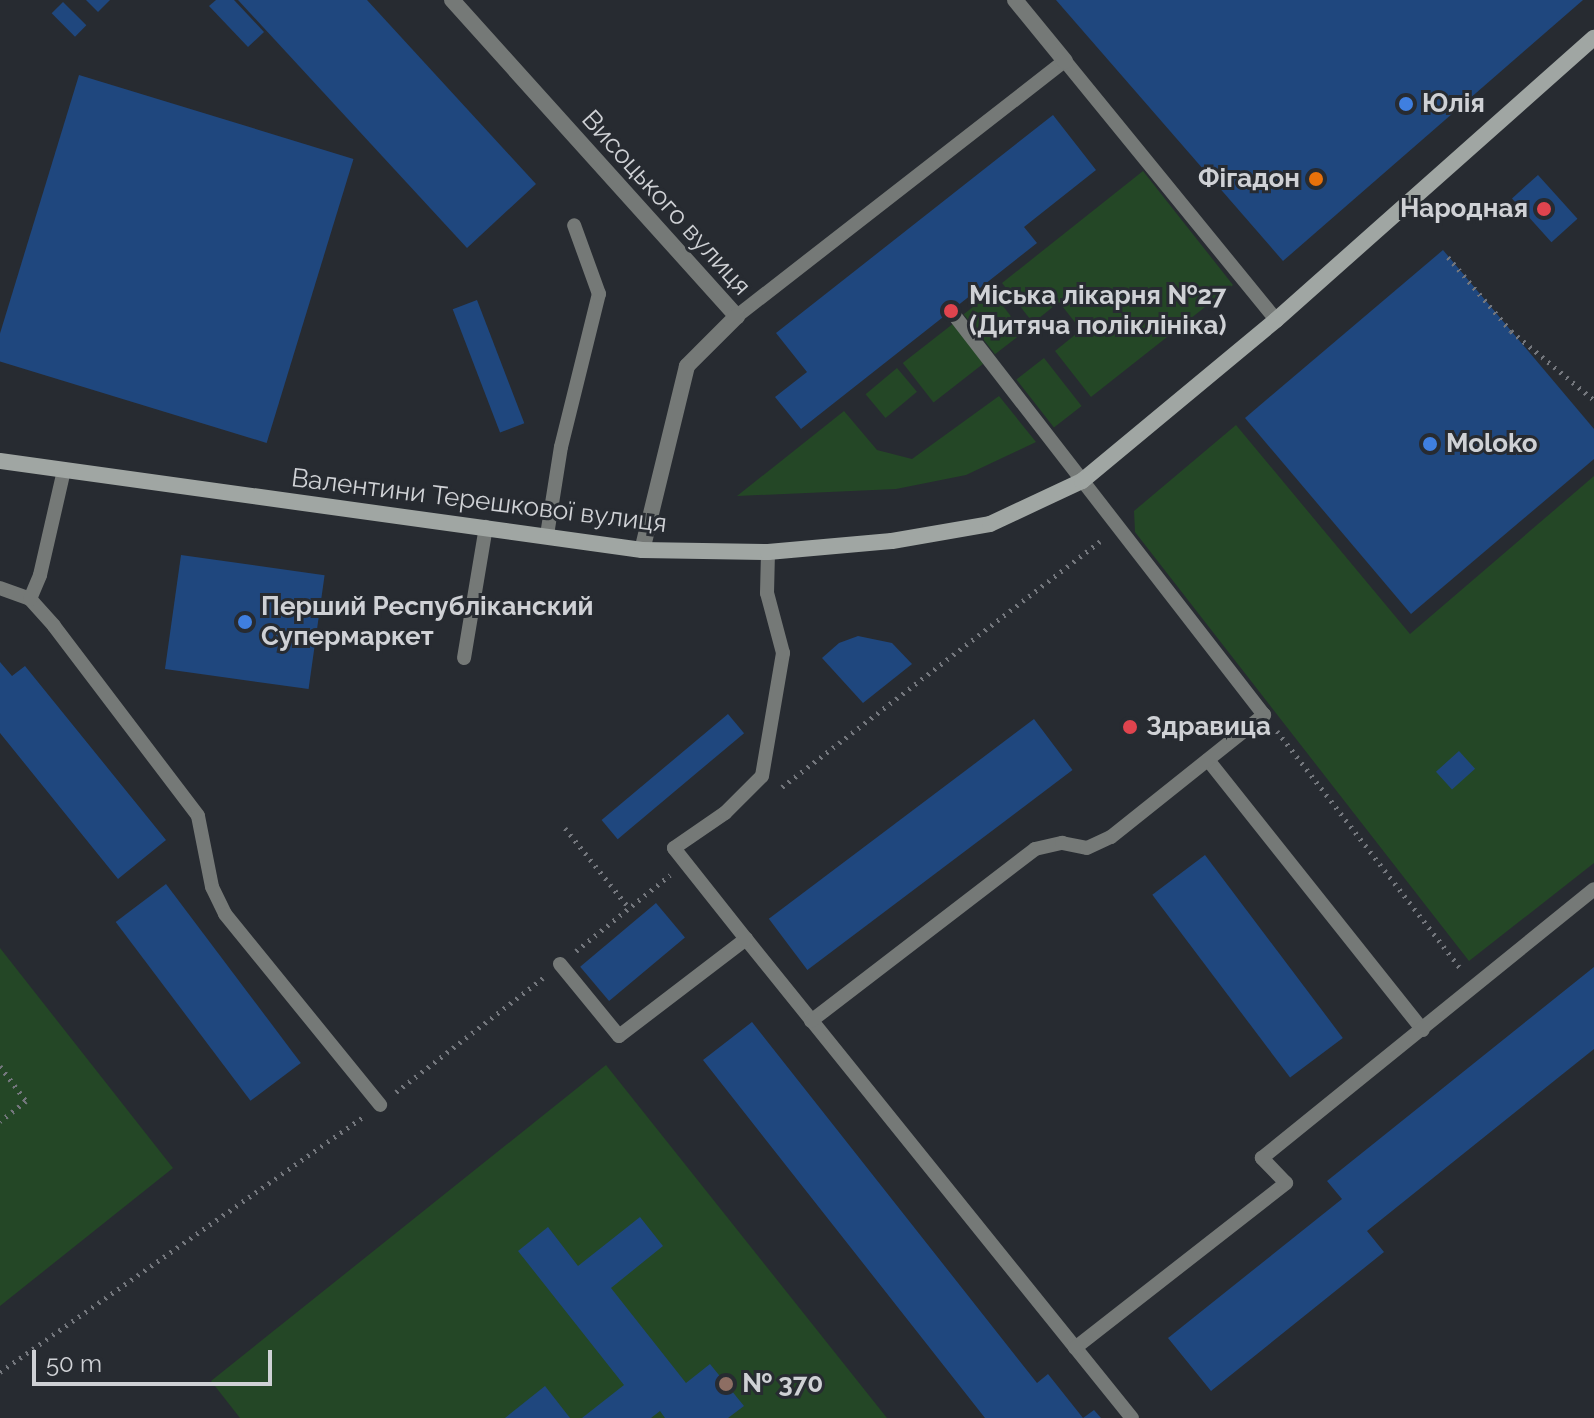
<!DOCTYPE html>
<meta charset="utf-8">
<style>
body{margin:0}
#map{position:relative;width:1594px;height:1418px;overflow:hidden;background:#272b31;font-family:Raleway,sans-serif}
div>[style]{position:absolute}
.green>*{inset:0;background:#244726;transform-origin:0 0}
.building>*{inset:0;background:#1f477e;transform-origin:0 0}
.path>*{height:5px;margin-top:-2.5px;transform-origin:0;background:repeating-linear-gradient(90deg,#74777d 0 2px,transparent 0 8px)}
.lane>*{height:14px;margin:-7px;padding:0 7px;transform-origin:7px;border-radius:7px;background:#757977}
.street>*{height:16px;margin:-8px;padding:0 8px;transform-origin:8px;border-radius:8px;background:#757977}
.secondary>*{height:16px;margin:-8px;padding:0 8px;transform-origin:8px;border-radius:8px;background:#a0a6a3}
.dots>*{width:22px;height:22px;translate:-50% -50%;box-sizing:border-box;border:4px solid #272b31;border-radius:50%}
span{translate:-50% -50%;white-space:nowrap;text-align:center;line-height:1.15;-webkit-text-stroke:6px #272b31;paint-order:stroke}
.poi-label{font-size:26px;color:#cfd1d5;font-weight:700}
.left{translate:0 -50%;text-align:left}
.right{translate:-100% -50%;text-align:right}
.street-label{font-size:26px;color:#cfd1d5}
.scale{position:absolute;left:32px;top:1350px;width:240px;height:36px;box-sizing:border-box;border:4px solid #cfd1d5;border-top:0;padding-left:10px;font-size:24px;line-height:28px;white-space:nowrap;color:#cfd1d5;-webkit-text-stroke:6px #272b31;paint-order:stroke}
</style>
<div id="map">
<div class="green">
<i style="clip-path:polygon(1143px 171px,1233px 285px,1091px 397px,1055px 351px,1081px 330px,1059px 302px,1033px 323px,1002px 283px)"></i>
<i style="left:992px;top:292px;width:51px;height:36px;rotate:52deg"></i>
<i style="left:954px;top:323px;width:50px;height:65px;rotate:52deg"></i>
<i style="left:1044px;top:358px;width:61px;height:35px;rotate:52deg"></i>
<i style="left:897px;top:368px;width:31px;height:41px;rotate:50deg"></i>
<i style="clip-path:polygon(999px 396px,1036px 442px,966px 475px,896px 489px,737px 496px,844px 411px,877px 450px,912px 459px)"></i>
<i style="clip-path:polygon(1236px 425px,1410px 634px,1594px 476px,1594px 863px,1469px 961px,1135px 532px,1134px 511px)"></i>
<i style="clip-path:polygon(0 948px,173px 1168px,0 1306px)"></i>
<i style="clip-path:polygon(606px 1065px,887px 1418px,240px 1418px,211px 1381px)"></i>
</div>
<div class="building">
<i style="clip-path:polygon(86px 0,110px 0,98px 12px)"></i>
<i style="clip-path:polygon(216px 0,234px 0,264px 32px,248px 47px,209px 6px)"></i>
<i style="clip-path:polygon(238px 0,367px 0,536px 184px,467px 248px)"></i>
<i style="clip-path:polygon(1056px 0,1583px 0,1283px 261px)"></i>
<i style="left:63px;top:2px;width:33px;height:16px;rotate:45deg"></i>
<i style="left:79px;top:75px;width:287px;height:297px;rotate:17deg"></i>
<i style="clip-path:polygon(1053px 115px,1096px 170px,1024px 227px,1037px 243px,801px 429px,775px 397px,807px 372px,776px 333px)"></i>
<i style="left:1538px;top:175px;width:59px;height:35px;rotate:48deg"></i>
<i style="clip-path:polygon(1443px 250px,1594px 429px,1594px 459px,1411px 614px,1245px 418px)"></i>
<i style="left:477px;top:300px;width:132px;height:26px;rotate:69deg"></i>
<i style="left:181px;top:555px;width:145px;height:115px;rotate:8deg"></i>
<i style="clip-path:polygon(858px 636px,892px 643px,912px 664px,863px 703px,822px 658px,839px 643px)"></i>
<i style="clip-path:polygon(0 662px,12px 676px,25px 666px,166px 840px,118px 879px,0 733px)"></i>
<i style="left:728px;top:714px;width:25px;height:165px;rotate:50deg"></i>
<i style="left:1034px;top:719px;width:64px;height:332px;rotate:53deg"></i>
<i style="left:1459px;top:751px;width:24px;height:31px;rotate:48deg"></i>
<i style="left:1205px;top:855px;width:229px;height:66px;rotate:53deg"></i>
<i style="left:166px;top:884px;width:224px;height:63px;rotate:53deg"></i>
<i style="left:656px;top:903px;width:45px;height:99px;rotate:50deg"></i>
<i style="clip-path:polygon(1594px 967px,1594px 1049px,1367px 1231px,1384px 1252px,1211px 1391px,1168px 1338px,1342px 1199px,1327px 1181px)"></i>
<i style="clip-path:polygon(752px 1022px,1037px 1383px,1048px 1374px,1083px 1418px,985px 1418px,703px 1060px)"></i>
<i style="clip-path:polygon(640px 1217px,663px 1246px,611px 1288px,686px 1383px,710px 1364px,744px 1406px,728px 1418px,665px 1418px,660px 1411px,651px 1418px,582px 1418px,624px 1385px,518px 1251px,548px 1227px,578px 1266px)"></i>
<i style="clip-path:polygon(545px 1386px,570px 1418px,505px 1418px)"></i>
<i style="clip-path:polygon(1094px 1410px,1101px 1418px,1083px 1418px)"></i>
</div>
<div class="path">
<i style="left:1448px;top:257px;width:97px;rotate:49.6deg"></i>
<i style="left:1511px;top:331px;width:108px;rotate:39.7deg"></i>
<i style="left:1277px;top:731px;width:302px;rotate:52.3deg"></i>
<i style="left:782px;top:787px;width:402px;rotate:-37.7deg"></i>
<i style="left:565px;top:828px;width:102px;rotate:51.3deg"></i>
<i style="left:576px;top:951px;width:121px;rotate:-39deg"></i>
<i style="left:0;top:1066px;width:44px;rotate:53.4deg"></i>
<i style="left:26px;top:1101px;width:33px;rotate:142deg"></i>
<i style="left:396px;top:1092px;width:186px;rotate:-37.8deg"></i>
<i style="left:0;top:1372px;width:444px;rotate:-35.1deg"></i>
</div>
<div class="lane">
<i style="left:737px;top:316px;width:415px;rotate:-37.9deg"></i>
<i style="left:1065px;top:61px;width:334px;rotate:50.8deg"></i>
<i style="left:547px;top:535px;width:89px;rotate:-81deg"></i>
<i style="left:561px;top:447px;width:158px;rotate:-76.1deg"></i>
<i style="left:599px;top:294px;width:73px;rotate:-109.9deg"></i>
<i style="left:0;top:588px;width:32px;rotate:20deg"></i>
<i style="left:30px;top:599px;width:36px;rotate:48deg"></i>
<i style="left:54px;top:626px;width:238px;rotate:52.8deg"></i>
<i style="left:198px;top:816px;width:72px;rotate:78.8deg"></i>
<i style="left:212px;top:887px;width:30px;rotate:64deg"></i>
<i style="left:225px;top:914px;width:246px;rotate:50.9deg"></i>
<i style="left:30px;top:599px;width:26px;rotate:-67deg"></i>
<i style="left:40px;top:575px;width:108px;rotate:-77.1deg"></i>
<i style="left:464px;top:658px;width:133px;rotate:-80.5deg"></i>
<i style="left:1208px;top:760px;width:345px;rotate:51.5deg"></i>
<i style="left:746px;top:939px;width:615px;rotate:51.14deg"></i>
<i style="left:560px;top:964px;width:93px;rotate:50.7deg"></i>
<i style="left:619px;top:1036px;width:160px;rotate:-37.4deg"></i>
<i style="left:746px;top:939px;width:116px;rotate:-128.4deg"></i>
<i style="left:674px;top:848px;width:62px;rotate:-34.5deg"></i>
<i style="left:725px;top:813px;width:52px;rotate:-45deg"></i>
<i style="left:762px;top:776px;width:125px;rotate:-80.3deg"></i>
<i style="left:783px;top:653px;width:62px;rotate:-104.9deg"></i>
<i style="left:767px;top:593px;width:41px;rotate:-88.6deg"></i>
<i style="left:811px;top:1021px;width:282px;rotate:-37.5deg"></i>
<i style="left:1035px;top:849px;width:28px;rotate:-13deg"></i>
<i style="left:1062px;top:843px;width:25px;rotate:11deg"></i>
<i style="left:1087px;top:848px;width:26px;rotate:-25deg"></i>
<i style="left:1111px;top:837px;width:196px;rotate:-38.6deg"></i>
<i style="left:1264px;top:715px;width:511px;rotate:-127.77deg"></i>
<i style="left:1075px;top:1348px;width:268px;rotate:-38deg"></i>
<i style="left:1286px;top:1183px;width:35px;rotate:-134deg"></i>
<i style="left:1262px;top:1158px;width:427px;rotate:-39deg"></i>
</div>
<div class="street">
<i style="left:452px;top:0;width:426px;rotate:48deg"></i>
<i style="left:737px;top:316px;width:71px;rotate:135deg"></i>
<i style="left:687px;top:366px;width:189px;rotate:103.7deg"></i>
<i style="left:1015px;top:0;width:79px;rotate:50.7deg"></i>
</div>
<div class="secondary">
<i style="left:0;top:461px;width:648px;rotate:7.89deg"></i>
<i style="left:642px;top:550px;width:126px;rotate:0.9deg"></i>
<i style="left:768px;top:552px;width:124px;rotate:-5.1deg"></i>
<i style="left:892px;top:541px;width:99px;rotate:-9.8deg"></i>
<i style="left:990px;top:524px;width:102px;rotate:-25.1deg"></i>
<i style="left:1082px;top:481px;width:252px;rotate:-39.7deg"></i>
<i style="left:1276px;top:320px;width:425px;rotate:-41.6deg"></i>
</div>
<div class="dots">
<i style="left:1406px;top:104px;background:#3f7fe0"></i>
<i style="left:1316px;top:179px;background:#e8710a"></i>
<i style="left:1544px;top:209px;background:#e0444e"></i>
<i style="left:951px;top:311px;background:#e0444e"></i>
<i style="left:1430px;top:444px;background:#3f7fe0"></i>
<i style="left:245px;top:622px;background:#3f7fe0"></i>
<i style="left:1130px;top:727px;background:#e0444e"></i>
<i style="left:726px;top:1384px;background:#8d6e63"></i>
</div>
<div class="poi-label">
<span class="left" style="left:1422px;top:104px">Юлія</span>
<span class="right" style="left:1300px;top:179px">Фігадон</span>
<span class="right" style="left:1528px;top:209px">Народная</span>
<span class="left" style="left:969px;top:311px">Міська лікарня №27<br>(Дитяча поліклініка)</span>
<span class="left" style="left:1446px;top:444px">Moloko</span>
<span class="left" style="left:261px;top:622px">Перший Республiканский<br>Супермаркет</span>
<span class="left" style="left:1146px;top:727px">Здравица</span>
<span class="left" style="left:742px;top:1384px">№ 370</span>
</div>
<div class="street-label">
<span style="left:666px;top:203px;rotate:48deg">Висоцького вулиця</span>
<span style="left:479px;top:501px;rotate:7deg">Валентини Терешкової вулиця</span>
</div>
<div class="scale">50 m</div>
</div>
